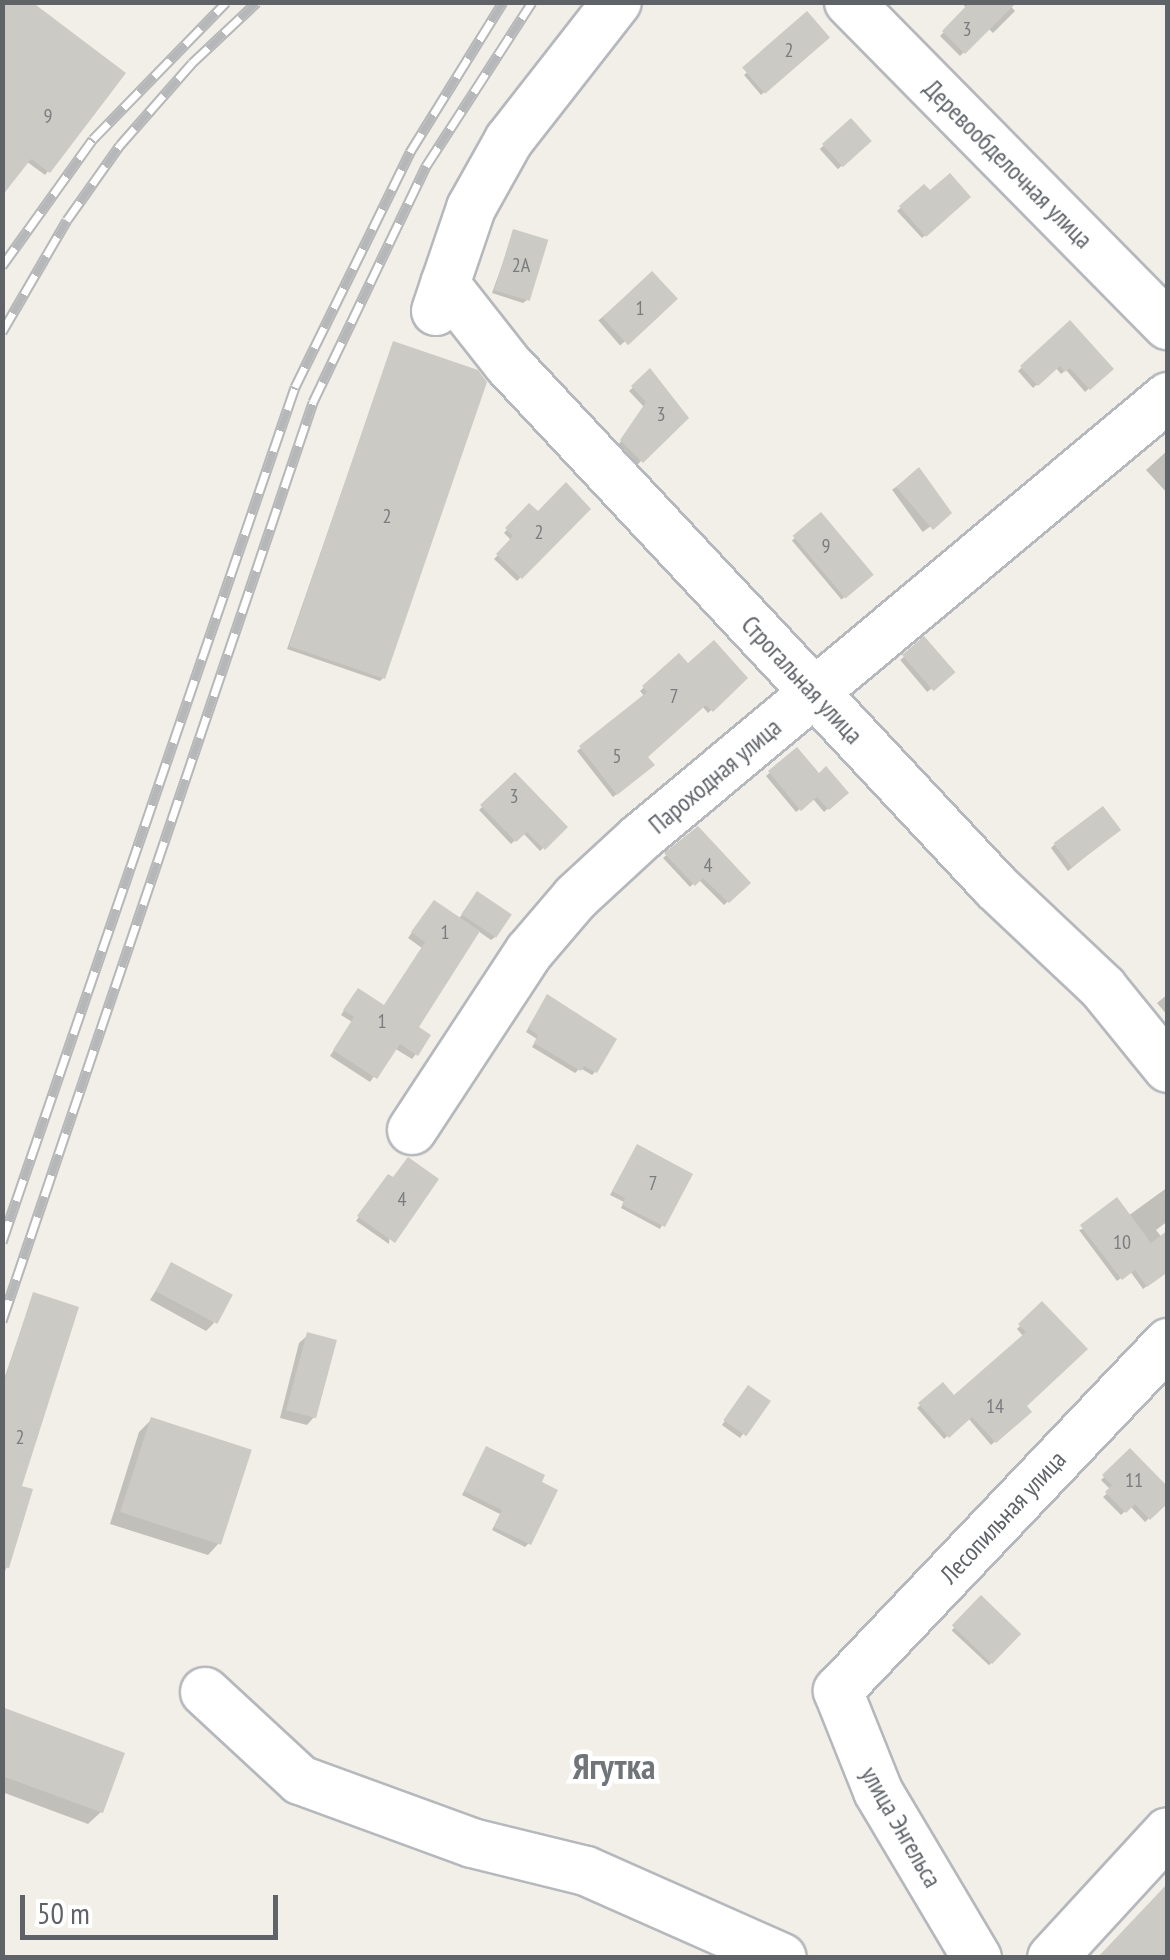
<!DOCTYPE html>
<meta charset="utf-8">
<style>
body{margin:0}
#map{position:relative;width:1170px;height:1960px;overflow:hidden;background:#f1efe8;font-family:"PT Sans Narrow",sans-serif}
div>[style]{position:absolute}
.shadow>*{inset:0;background:#0003;transform-origin:0 0}
.building>*{inset:0;background:#cccac5;transform-origin:0 0}
.roads{filter:drop-shadow(2px 0 #b5b8bc) drop-shadow(-2px 0 #b5b8bc) drop-shadow(0 2px #b5b8bc) drop-shadow(0 -2px #b5b8bc)}
.minor>*{height:48px;margin:-24px;padding:0 24px;transform-origin:24px;border-radius:24px;background:#fff}
.rail>*{height:11px;margin-top:-5.5px;transform-origin:0;background:repeating-linear-gradient(90deg,#fff 0 22px,#b6b7b8 0 44px);box-sizing:border-box;border-block:2px solid #b6b7b8}
span{translate:-50% -50%;white-space:nowrap;text-align:center;line-height:1.15;-webkit-text-stroke:9px #fff;paint-order:stroke}
.number-label{font-size:20px;color:#7a7d7f}
.number-label span{-webkit-text-stroke-width:0}
.street-label{font-size:25px;color:#5f6368}
.district-label{font-size:35px;color:#70757a;font-weight:700}
.frame{position:absolute;inset:0;border:5px solid #5f6368;pointer-events:none}
.scale{position:absolute;left:20px;top:1895px;width:258px;height:45px;box-sizing:border-box;border:5px solid #5f6368;border-top:0;padding-left:12px;font-size:30px;line-height:35px;white-space:nowrap;color:#5f6368;-webkit-text-stroke:8px #fff;paint-order:stroke}
</style>
<div id="map">
<div class="shadow">
<i style="clip-path:polygon(2px 2px,122px 73px,45px 175px,26px 161px)"></i>
<i style="clip-path:polygon(961px 2px,1007px 2px,1015px 11px,993px 33px,988px 28px,960px 56px,940px 36px,967px 9px)"></i>
<i style="clip-path:polygon(827px 37px,761px 95px,744px 75px,763px 58px)"></i>
<i style="left:851px;top:121px;width:27px;height:42px;rotate:48deg"></i>
<i style="clip-path:polygon(924px 187px,930px 194px,968px 197px,922px 238px,897px 211px)"></i>
<i style="clip-path:polygon(514px 232px,527px 300px,523px 303px,492px 293px)"></i>
<i style="left:652px;top:274px;width:33px;height:71px;rotate:49deg"></i>
<i style="clip-path:polygon(1070px 324px,1110px 369px,1085px 392px,1066px 370px,1061px 374px,1056px 368px,1033px 388px,1018px 371px)"></i>
<i style="clip-path:polygon(393px 344px,383px 678px,380px 681px,287px 649px)"></i>
<i style="clip-path:polygon(650px 372px,686px 417px,638px 464px,619px 444px,644px 407px,629px 391px)"></i>
<i style="clip-path:polygon(1168px 450px,1168px 494px,1146px 470px)"></i>
<i style="left:918px;top:471px;width:52px;height:32px;rotate:54deg"></i>
<i style="clip-path:polygon(526px 509px,538px 514px,587px 509px,517px 581px,494px 559px,512px 541px,504px 533px)"></i>
<i style="left:821px;top:516px;width:77px;height:38px;rotate:50deg"></i>
<i style="left:924px;top:640px;width:42px;height:31px;rotate:50deg"></i>
<i style="clip-path:polygon(678px 657px,687px 667px,745px 679px,708px 713px,702px 706px,645px 757px,652px 765px,613px 797px,577px 751px,645px 697px,640px 691px)"></i>
<i style="clip-path:polygon(797px 750px,818px 776px,845px 793px,824px 812px,813px 799px,796px 812px,766px 776px)"></i>
<i style="clip-path:polygon(515px 776px,564px 827px,540px 851px,523px 833px,511px 844px,479px 810px)"></i>
<i style="clip-path:polygon(698px 829px,747px 883px,724px 905px,698px 879px,690px 887px,663px 858px)"></i>
<i style="clip-path:polygon(1118px 830px,1068px 871px,1051px 848px,1054px 845px)"></i>
<i style="clip-path:polygon(474px 897px,495px 937px,491px 940px,478px 931px,415px 1028px,416px 1054px,412px 1059px,394px 1048px,370px 1082px,330px 1056px,352px 1022px,341px 1015px,353px 996px,383px 1007px,422px 948px,408px 938px,429px 908px,458px 920px)"></i>
<i style="clip-path:polygon(1168px 994px,1168px 1016px,1157px 1003px)"></i>
<i style="clip-path:polygon(544px 1001px,595px 1072px,592px 1075px,580px 1068px,575px 1073px,532px 1047px,537px 1039px,526px 1032px)"></i>
<i style="clip-path:polygon(634px 1151px,690px 1175px,660px 1229px,621px 1208px,624px 1202px,610px 1195px)"></i>
<i style="clip-path:polygon(385px 1180px,393px 1180px,389px 1244px,356px 1221px)"></i>
<i style="clip-path:polygon(1168px 1187px,1168px 1221px,1156px 1230px,1168px 1245px,1168px 1270px,1143px 1289px,1130px 1271px,1117px 1281px,1079px 1230px,1128px 1216px)"></i>
<i style="clip-path:polygon(172px 1265px,214px 1323px,206px 1331px,150px 1300px)"></i>
<i style="clip-path:polygon(33px 1295px,19px 1487px,30px 1491px,2px 1581px,2px 1385px)"></i>
<i style="clip-path:polygon(1042px 1304px,1024px 1406px,1028px 1412px,991px 1445px,968px 1418px,944px 1439px,917px 1408px,943px 1385px,954px 1398px,1024px 1337px,1017px 1329px)"></i>
<i style="clip-path:polygon(308px 1335px,315px 1416px,307px 1425px,280px 1418px,299px 1343px)"></i>
<i style="clip-path:polygon(745px 1392px,743px 1434px,740px 1438px,722px 1425px)"></i>
<i style="clip-path:polygon(151px 1420px,220px 1542px,208px 1555px,110px 1524px,139px 1432px)"></i>
<i style="clip-path:polygon(486px 1449px,529px 1543px,525px 1547px,492px 1530px,500px 1514px,462px 1495px)"></i>
<i style="clip-path:polygon(1130px 1452px,1168px 1500px,1145px 1522px,1130px 1506px,1121px 1515px,1103px 1497px,1111px 1490px,1101px 1480px)"></i>
<i style="left:981px;top:1599px;width:51px;height:43px;rotate:43deg"></i>
<i style="clip-path:polygon(2px 1710px,101px 1812px,88px 1824px,2px 1792px)"></i>
</div>
<div class="building">
<i style="clip-path:polygon(2px 2px,32px 2px,126px 73px,50px 173px,31px 159px,2px 196px)"></i>
<i style="clip-path:polygon(970px 2px,1017px 2px,965px 54px,942px 31px)"></i>
<i style="left:807px;top:11px;width:35px;height:86px;rotate:49deg"></i>
<i style="left:851px;top:118px;width:31px;height:39px;rotate:48deg"></i>
<i style="clip-path:polygon(950px 173px,971px 197px,926px 237px,899px 206px,924px 184px,930px 190px)"></i>
<i style="left:513px;top:229px;width:37px;height:64px;rotate:17deg"></i>
<i style="left:652px;top:271px;width:38px;height:68px;rotate:47deg"></i>
<i style="clip-path:polygon(1070px 320px,1114px 369px,1090px 390px,1070px 368px,1065px 372px,1060px 366px,1038px 386px,1020px 366px)"></i>
<i style="clip-path:polygon(393px 341px,478px 370px,487px 382px,385px 679px,289px 646px)"></i>
<i style="clip-path:polygon(650px 368px,689px 418px,643px 463px,620px 440px,646px 402px,631px 386px)"></i>
<i style="clip-path:polygon(919px 467px,952px 513px,933px 530px,896px 487px)"></i>
<i style="clip-path:polygon(566px 482px,591px 509px,522px 579px,496px 554px,513px 536px,505px 528px,529px 503px,538px 511px)"></i>
<i style="left:821px;top:512px;width:82px;height:37px;rotate:50deg"></i>
<i style="left:924px;top:636px;width:48px;height:29px;rotate:49deg"></i>
<i style="clip-path:polygon(714px 640px,748px 678px,713px 712px,706px 705px,648px 757px,655px 765px,617px 795px,579px 746px,647px 692px,642px 686px,679px 653px,688px 663px)"></i>
<i style="clip-path:polygon(797px 747px,819px 773px,826px 766px,849px 793px,829px 810px,817px 797px,801px 811px,768px 771px)"></i>
<i style="clip-path:polygon(515px 772px,568px 827px,545px 850px,527px 832px,516px 842px,480px 805px)"></i>
<i style="left:1103px;top:806px;width:30px;height:62px;rotate:53deg"></i>
<i style="clip-path:polygon(698px 826px,751px 883px,729px 903px,703px 878px,695px 886px,664px 853px)"></i>
<i style="left:477px;top:891px;width:42px;height:28px;rotate:34deg"></i>
<i style="clip-path:polygon(434px 900px,480px 931px,419px 1027px,431px 1035px,418px 1056px,400px 1044px,377px 1079px,333px 1050px,354px 1017px,343px 1010px,358px 988px,384px 1005px,425px 942px,411px 932px)"></i>
<i style="clip-path:polygon(547px 994px,617px 1039px,597px 1073px,584px 1066px,581px 1071px,534px 1043px,538px 1035px,528px 1028px)"></i>
<i style="clip-path:polygon(637px 1144px,693px 1174px,665px 1227px,622px 1205px,625px 1198px,612px 1191px)"></i>
<i style="clip-path:polygon(408px 1157px,439px 1179px,395px 1243px,357px 1216px,388px 1174px,393px 1177px)"></i>
<i style="clip-path:polygon(1117px 1197px,1151px 1243px,1168px 1230px,1168px 1272px,1147px 1287px,1135px 1270px,1122px 1280px,1080px 1225px)"></i>
<i style="left:171px;top:1262px;width:70px;height:33px;rotate:28deg"></i>
<i style="clip-path:polygon(33px 1292px,79px 1307px,22px 1486px,33px 1489px,9px 1568px,2px 1567px,2px 1388px)"></i>
<i style="clip-path:polygon(1042px 1301px,1088px 1349px,1027px 1406px,1032px 1412px,996px 1443px,972px 1417px,949px 1438px,918px 1403px,943px 1382px,954px 1395px,1026px 1332px,1018px 1324px)"></i>
<i style="left:307px;top:1332px;width:31px;height:81px;rotate:15deg"></i>
<i style="left:748px;top:1385px;width:28px;height:43px;rotate:35deg"></i>
<i style="left:151px;top:1417px;width:106px;height:100px;rotate:18deg"></i>
<i style="clip-path:polygon(486px 1446px,545px 1475px,542px 1482px,558px 1490px,531px 1545px,494px 1527px,502px 1510px,464px 1491px)"></i>
<i style="clip-path:polygon(1130px 1448px,1168px 1487px,1168px 1503px,1150px 1520px,1135px 1504px,1126px 1513px,1105px 1492px,1112px 1485px,1102px 1475px)"></i>
<i style="left:981px;top:1595px;width:56px;height:42px;rotate:44deg"></i>
<i style="clip-path:polygon(2px 1707px,125px 1753px,103px 1813px,2px 1776px)"></i>
<i style="clip-path:polygon(1168px 1883px,1168px 1958px,1097px 1958px)"></i>
</div>
<div class="roads">
<div class="minor">
<i style="left:849px;top:2px;width:454px;rotate:45.4deg"></i>
<i style="left:445px;top:284px;width:102px;rotate:51.8deg"></i>
<i style="left:508px;top:364px;width:715px;rotate:46.98deg"></i>
<i style="left:996px;top:887px;width:147px;rotate:43.3deg"></i>
<i style="left:1103px;top:988px;width:103px;rotate:50.9deg"></i>
<i style="left:436px;top:311px;width:109px;rotate:-71.2deg"></i>
<i style="left:471px;top:208px;width:78px;rotate:-60.8deg"></i>
<i style="left:509px;top:140px;width:175px;rotate:-52deg"></i>
<i style="left:412px;top:1130px;width:213px;rotate:-56.7deg"></i>
<i style="left:529px;top:952px;width:72px;rotate:-49.5deg"></i>
<i style="left:576px;top:897px;width:87px;rotate:-42.7deg"></i>
<i style="left:640px;top:838px;width:688px;rotate:-39.87deg"></i>
<i style="left:205px;top:1692px;width:129px;rotate:42.8deg"></i>
<i style="left:300px;top:1780px;width:183px;rotate:20.1deg"></i>
<i style="left:472px;top:1843px;width:117px;rotate:13.8deg"></i>
<i style="left:586px;top:1871px;width:214px;rotate:23.9deg"></i>
<i style="left:977px;top:1958px;width:194px;rotate:-120.7deg"></i>
<i style="left:878px;top:1791px;width:108px;rotate:-111.8deg"></i>
<i style="left:838px;top:1691px;width:480px;rotate:-46.5deg"></i>
<i style="left:1052px;top:1958px;width:171px;rotate:-47.4deg"></i>
</div>
</div>
<div class="rail">
<i style="left:2px;top:266px;width:156px;rotate:-54.4deg"></i>
<i style="left:93px;top:139px;width:191px;rotate:-45.8deg"></i>
<i style="left:2px;top:332px;width:129px;rotate:-59.9deg"></i>
<i style="left:67px;top:220px;width:92px;rotate:-54.8deg"></i>
<i style="left:120px;top:145px;width:109px;rotate:-48.7deg"></i>
<i style="left:192px;top:63px;width:89px;rotate:-43.2deg"></i>
<i style="left:2px;top:1242px;width:904px;rotate:-71.08deg"></i>
<i style="left:295px;top:387px;width:262px;rotate:-63.9deg"></i>
<i style="left:410px;top:152px;width:176px;rotate:-58.2deg"></i>
<i style="left:2px;top:1321px;width:970px;rotate:-71.3deg"></i>
<i style="left:313px;top:402px;width:262px;rotate:-64.4deg"></i>
<i style="left:426px;top:166px;width:195px;rotate:-57.1deg"></i>
</div>
<div class="number-label">
<span style="left:967px;top:29px">3</span>
<span style="left:789px;top:50px">2</span>
<span style="left:48px;top:116px">9</span>
<span style="left:521px;top:265px">2А</span>
<span style="left:640px;top:308px">1</span>
<span style="left:661px;top:414px">3</span>
<span style="left:387px;top:516px">2</span>
<span style="left:539px;top:532px">2</span>
<span style="left:826px;top:546px">9</span>
<span style="left:674px;top:696px">7</span>
<span style="left:617px;top:756px">5</span>
<span style="left:514px;top:796px">3</span>
<span style="left:708px;top:865px">4</span>
<span style="left:445px;top:932px">1</span>
<span style="left:382px;top:1021px">1</span>
<span style="left:653px;top:1183px">7</span>
<span style="left:402px;top:1199px">4</span>
<span style="left:1122px;top:1242px">10</span>
<span style="left:995px;top:1406px">14</span>
<span style="left:20px;top:1437px">2</span>
<span style="left:1134px;top:1480px">11</span>
</div>
<div class="street-label">
<span style="left:1008px;top:164px;rotate:45deg">Деревообделочная улица</span>
<span style="left:802px;top:680px;rotate:47deg">Строгальная улица</span>
<span style="left:715px;top:776px;rotate:-40deg">Пароходная улица</span>
<span style="left:1003px;top:1517px;rotate:-47deg">Лесопильная улица</span>
<span style="left:901px;top:1827px;rotate:60deg">улица Энгельса</span>
</div>
<div class="district-label">
<span style="left:614px;top:1766px">Ягутка</span>
</div>
<div class="frame"></div>
<div class="scale">50 m</div>
</div>
